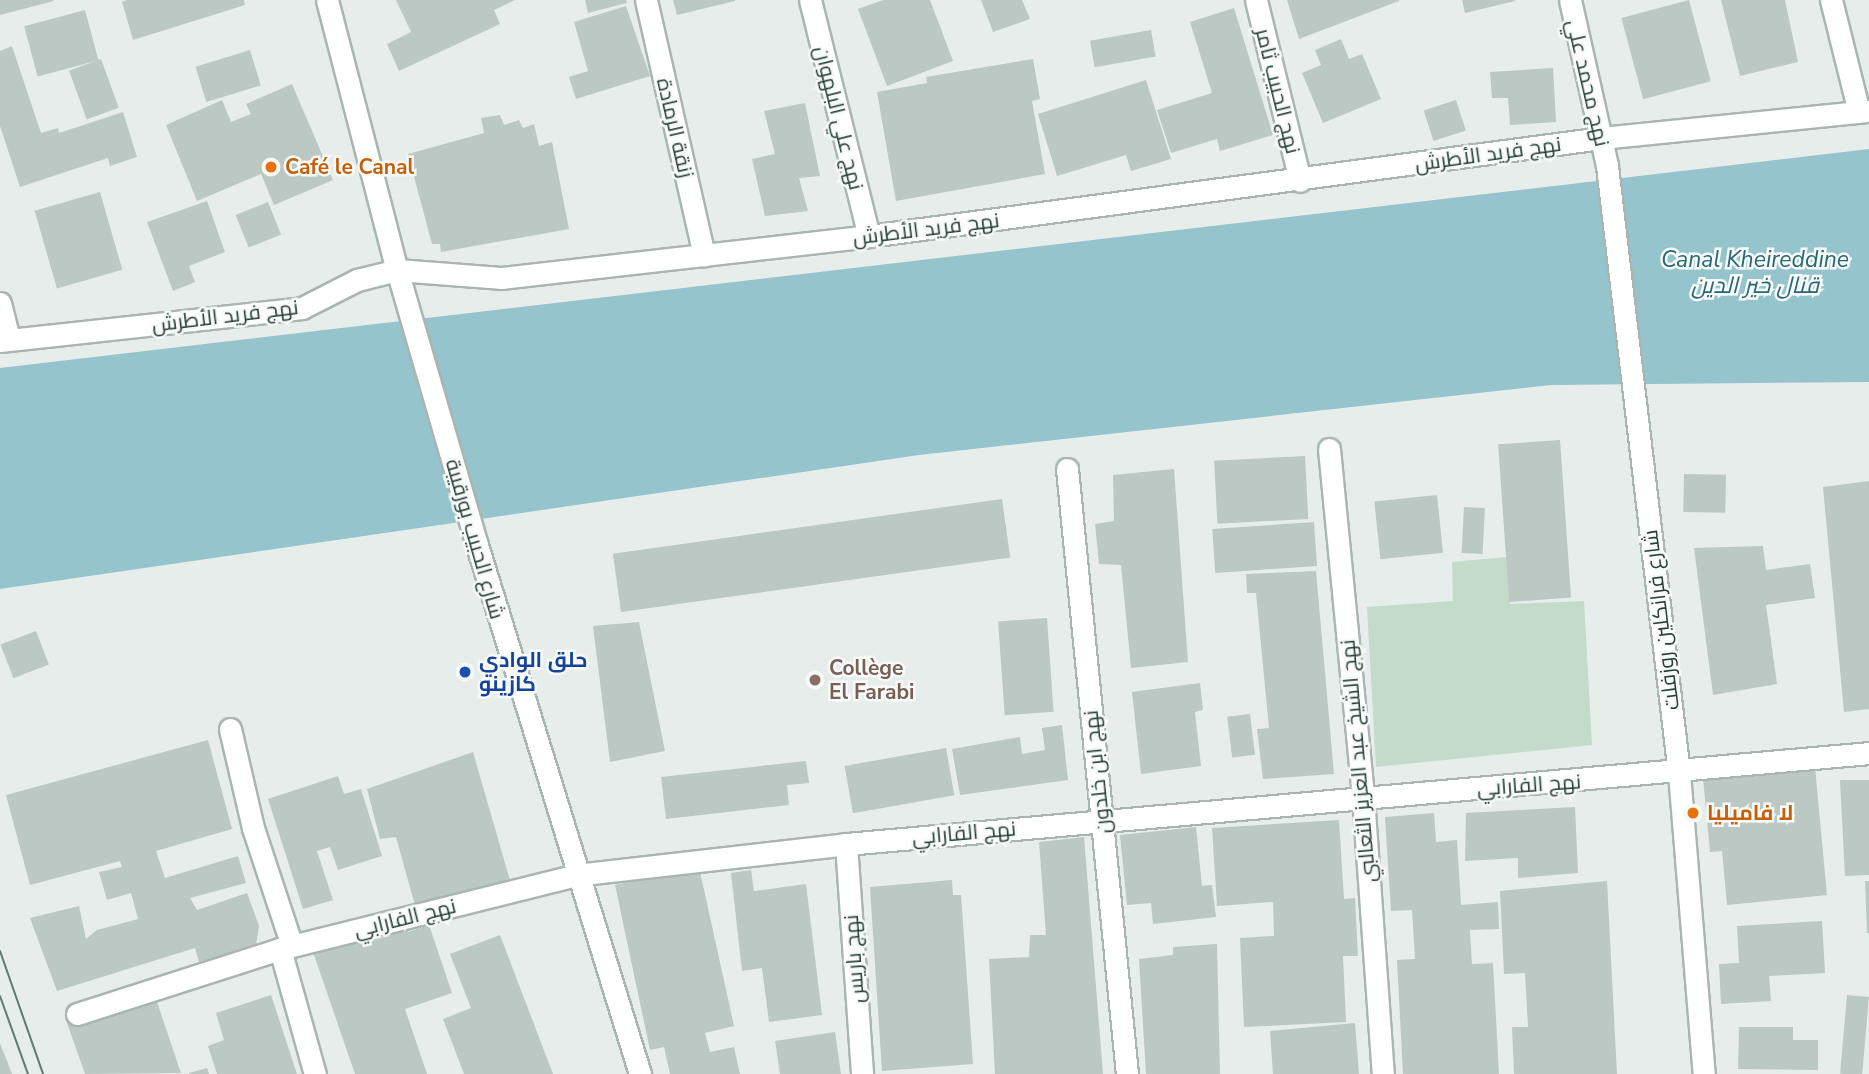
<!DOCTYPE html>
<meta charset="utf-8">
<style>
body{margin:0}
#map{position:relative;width:1869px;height:1074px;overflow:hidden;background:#e6edea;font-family:"Nunito Sans",Cairo,sans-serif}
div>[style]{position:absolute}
.green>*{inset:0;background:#c2dcc9}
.water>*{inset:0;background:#95c4cc}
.building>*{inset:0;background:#bcc8c3;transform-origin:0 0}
.roads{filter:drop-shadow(2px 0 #a9b5b1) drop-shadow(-2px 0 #a9b5b1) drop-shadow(0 2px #a9b5b1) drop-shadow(0 -2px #a9b5b1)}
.minor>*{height:21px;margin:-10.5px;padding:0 10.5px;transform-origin:10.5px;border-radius:10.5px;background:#fff}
.tertiary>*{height:21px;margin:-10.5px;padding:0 10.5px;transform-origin:10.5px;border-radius:10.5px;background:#fff}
.secondary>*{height:21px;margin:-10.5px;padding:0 10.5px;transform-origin:10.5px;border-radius:10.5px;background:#fff}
.tram>*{height:2px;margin:-1px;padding:0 1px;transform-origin:1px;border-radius:1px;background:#627972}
.dots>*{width:19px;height:19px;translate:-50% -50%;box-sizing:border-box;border:4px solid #f7faf8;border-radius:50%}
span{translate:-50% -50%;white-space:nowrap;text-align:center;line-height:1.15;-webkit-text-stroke:5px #f7faf8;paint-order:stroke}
.street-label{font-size:21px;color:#273e37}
.food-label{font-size:21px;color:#c56008;font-weight:700}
.left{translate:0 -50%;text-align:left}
.transit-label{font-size:21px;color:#164399;font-weight:700}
.education-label{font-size:21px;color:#785e54;font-weight:700}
.water-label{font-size:23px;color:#276874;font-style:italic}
</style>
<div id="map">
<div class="green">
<i style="clip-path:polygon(1507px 557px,1510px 604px,1584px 601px,1592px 745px,1376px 767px,1367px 607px,1453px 601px,1452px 562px)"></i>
</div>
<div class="water">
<i style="clip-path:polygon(1869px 149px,1869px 382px,1551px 385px,919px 455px,0 589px,0 368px)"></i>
</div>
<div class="building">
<i style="clip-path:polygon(0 0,53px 0,54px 1px,0 15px)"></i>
<i style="clip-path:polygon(127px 0,244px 0,245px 5px,133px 40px,122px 2px)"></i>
<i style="clip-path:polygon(396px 0,515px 0,494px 10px,500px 24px,399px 71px,387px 44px,411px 32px)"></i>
<i style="clip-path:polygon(585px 0,626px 0,627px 3px,588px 13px)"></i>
<i style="clip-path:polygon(673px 0,735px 0,735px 1px,677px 15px)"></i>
<i style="clip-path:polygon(883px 0,930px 0,953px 61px,887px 86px,858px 9px)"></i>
<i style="clip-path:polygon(981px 0,1022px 0,1030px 19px,993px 32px)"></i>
<i style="clip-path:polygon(1287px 0,1399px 0,1399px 1px,1299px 39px)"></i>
<i style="clip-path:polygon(1462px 0,1515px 0,1515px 1px,1465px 13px)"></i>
<i style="left:1689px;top:0;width:84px;height:70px;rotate:75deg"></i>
<i style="clip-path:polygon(1721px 0,1785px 0,1798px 62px,1740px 76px)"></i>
<i style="clip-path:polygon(626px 6px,650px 76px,576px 99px,569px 77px,588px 71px,574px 22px)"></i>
<i style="clip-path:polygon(1234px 8px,1273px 135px,1220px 151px,1217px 139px,1171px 153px,1157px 110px,1212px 93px,1190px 22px)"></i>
<i style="left:85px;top:10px;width:52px;height:63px;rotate:75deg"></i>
<i style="left:1151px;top:30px;width:27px;height:62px;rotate:80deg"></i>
<i style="clip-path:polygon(1341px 39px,1349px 59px,1362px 54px,1381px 99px,1323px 123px,1302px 73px,1321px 65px,1315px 50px)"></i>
<i style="clip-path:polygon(12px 46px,41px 133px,58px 128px,59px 133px,123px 112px,137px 157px,110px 166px,108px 158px,20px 187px,0 126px,0 51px)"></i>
<i style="left:250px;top:50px;width:37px;height:57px;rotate:73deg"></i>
<i style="left:101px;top:59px;width:52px;height:34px;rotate:70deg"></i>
<i style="clip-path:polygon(1033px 59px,1040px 99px,1032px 101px,1045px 174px,896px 201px,877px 92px,927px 83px,926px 77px)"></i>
<i style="clip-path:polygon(1553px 68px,1556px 122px,1510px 125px,1508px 98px,1492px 98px,1490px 72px)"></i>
<i style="clip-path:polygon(1146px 80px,1171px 159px,1131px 171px,1126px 155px,1057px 176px,1038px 114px)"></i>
<i style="clip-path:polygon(292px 84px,333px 180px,274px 205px,261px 174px,197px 201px,166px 125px,222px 100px,231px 122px,251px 114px,246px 104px)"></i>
<i style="left:1456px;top:100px;width:32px;height:34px;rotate:72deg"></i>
<i style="clip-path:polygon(805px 103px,820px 176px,799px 178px,808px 211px,765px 216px,752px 159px,775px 154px,764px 111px)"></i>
<i style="clip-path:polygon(500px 115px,504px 125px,519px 120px,523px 128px,534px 124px,539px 146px,552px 142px,569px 229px,441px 252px,440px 244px,432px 244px,408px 154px,484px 133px,481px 118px)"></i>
<i style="left:100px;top:192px;width:81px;height:68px;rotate:74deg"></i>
<i style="clip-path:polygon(207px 201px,225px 252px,189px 266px,195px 282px,173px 291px,147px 222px)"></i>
<i style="left:268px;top:202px;width:35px;height:35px;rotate:68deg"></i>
<i style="left:1560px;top:440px;width:158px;height:62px;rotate:86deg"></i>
<i style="left:1305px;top:456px;width:63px;height:91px;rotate:87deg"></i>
<i style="clip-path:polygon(1174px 469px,1188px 662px,1131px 668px,1121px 565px,1099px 564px,1095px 524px,1114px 521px,1113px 475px)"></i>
<i style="left:1684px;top:474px;width:42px;height:38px;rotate:1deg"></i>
<i style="clip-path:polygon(1869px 481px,1869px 709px,1844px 712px,1823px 487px)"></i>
<i style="left:1437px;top:495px;width:58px;height:63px;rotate:84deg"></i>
<i style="left:1002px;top:499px;width:59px;height:393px;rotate:82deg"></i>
<i style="left:1464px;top:507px;width:21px;height:46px;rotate:3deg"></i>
<i style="left:1314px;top:522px;width:44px;height:102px;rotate:86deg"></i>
<i style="clip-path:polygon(1763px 546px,1766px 570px,1810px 564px,1815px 598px,1766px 605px,1777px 684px,1713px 695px,1694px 548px)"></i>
<i style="clip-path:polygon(1316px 571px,1334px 774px,1263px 779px,1257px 729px,1269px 728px,1256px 593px,1247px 593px,1246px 574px)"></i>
<i style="left:1047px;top:618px;width:94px;height:49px;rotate:86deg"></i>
<i style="clip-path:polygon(639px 622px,665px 751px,610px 762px,593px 626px)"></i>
<i style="left:36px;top:631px;width:36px;height:38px;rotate:69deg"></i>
<i style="clip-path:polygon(1200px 683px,1203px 710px,1195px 712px,1201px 766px,1141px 774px,1132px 692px)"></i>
<i style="left:1250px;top:714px;width:41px;height:23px;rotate:83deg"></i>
<i style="clip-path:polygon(1062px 725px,1068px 780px,960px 795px,952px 749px,1020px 737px,1022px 754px,1045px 750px,1042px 728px)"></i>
<i style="clip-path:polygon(208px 740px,232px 829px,156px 851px,165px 878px,238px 856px,246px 883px,190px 898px,197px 910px,247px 893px,259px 926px,256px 945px,199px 962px,195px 948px,57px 991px,30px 918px,79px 906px,86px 939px,97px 930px,138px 919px,131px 893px,107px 900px,99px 872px,122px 867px,120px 861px,30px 885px,6px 795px)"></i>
<i style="left:946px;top:748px;width:48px;height:103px;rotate:80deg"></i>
<i style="clip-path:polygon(473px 752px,511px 884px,416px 909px,396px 837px,380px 839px,367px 789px)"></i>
<i style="clip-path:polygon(806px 761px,809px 783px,787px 785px,789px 805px,666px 819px,661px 777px)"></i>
<i style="clip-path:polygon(1815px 767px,1827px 895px,1727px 905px,1722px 851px,1710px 852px,1703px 778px)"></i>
<i style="clip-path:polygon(338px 776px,344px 794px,361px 789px,382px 856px,338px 870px,330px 847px,317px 851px,333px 900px,303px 909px,268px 799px)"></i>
<i style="clip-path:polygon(1840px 780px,1869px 780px,1869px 875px,1845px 876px)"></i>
<i style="clip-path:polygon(1575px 807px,1578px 873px,1518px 878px,1518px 858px,1465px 861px,1466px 813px)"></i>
<i style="clip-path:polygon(1434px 813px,1436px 842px,1457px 840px,1461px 905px,1498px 902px,1499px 929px,1470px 930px,1472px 964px,1493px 963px,1499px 1074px,1403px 1074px,1397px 960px,1415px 959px,1412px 910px,1391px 911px,1385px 817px)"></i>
<i style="clip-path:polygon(1339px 820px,1344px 899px,1355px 898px,1358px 956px,1343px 956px,1346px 1022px,1244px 1027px,1240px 938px,1274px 936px,1273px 902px,1217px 906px,1212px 828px)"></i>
<i style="clip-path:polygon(1196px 827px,1202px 886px,1212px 885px,1216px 917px,1153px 924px,1151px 903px,1127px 905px,1120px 835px)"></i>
<i style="clip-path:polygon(1084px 837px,1103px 1074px,995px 1074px,989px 959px,1029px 957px,1030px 935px,1046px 935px,1039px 842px)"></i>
<i style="clip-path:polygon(699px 867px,734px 1026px,705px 1033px,710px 1052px,734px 1047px,740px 1074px,670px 1074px,664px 1047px,650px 1050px,615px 885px)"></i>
<i style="clip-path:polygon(751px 870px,754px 891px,806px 884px,822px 1015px,769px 1022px,762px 968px,742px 971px,731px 873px)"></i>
<i style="clip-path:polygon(952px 880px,953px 895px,961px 895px,973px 1064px,882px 1071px,870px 887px)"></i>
<i style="clip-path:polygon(1607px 881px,1617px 1074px,1514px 1074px,1512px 1027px,1528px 1027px,1525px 973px,1504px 974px,1500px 891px)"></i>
<i style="clip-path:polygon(1865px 881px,1869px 881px,1869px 933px,1867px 933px)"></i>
<i style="clip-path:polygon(404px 920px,408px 932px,429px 925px,452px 993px,405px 1009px,427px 1074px,355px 1074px,313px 952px)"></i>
<i style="clip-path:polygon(1822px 921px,1825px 973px,1769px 976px,1771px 1001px,1721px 1004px,1719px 964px,1739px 963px,1737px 926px)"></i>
<i style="clip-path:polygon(500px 935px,553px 1074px,464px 1074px,443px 1019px,471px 1008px,450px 954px)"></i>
<i style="clip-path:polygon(1217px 944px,1220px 1074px,1146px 1074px,1139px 959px,1173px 955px,1173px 947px)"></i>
<i style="clip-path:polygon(154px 993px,181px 1073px,85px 1074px,67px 1023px)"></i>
<i style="clip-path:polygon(271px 995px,297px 1074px,217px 1074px,208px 1046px,224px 1040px,216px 1013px)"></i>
<i style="left:1847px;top:995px;width:22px;height:79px;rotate:5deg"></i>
<i style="clip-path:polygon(1355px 1023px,1359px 1074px,1273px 1074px,1270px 1031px)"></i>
<i style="clip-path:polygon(1739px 1027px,1793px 1027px,1793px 1040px,1818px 1040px,1818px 1070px,1738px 1069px)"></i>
<i style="clip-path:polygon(835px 1032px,841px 1074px,780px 1074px,775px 1041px)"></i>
<i style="clip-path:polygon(0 1043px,12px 1074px,0 1074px)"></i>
<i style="clip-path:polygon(207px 1068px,209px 1074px,189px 1074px,189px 1073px)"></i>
</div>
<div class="roads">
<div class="minor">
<i style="left:646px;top:0;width:262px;rotate:77.2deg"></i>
<i style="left:810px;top:0;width:243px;rotate:76deg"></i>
<i style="left:1256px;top:0;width:186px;rotate:76.3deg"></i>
<i style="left:1831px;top:0;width:115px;rotate:76deg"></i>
<i style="left:0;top:303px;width:38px;rotate:76deg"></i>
<i style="left:0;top:341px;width:304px;rotate:-6.2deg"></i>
<i style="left:302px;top:308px;width:62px;rotate:-27deg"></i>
<i style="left:357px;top:280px;width:41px;rotate:-14deg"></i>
<i style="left:397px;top:270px;width:105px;rotate:4.4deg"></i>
<i style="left:502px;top:278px;width:369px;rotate:-6.5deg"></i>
<i style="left:869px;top:236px;width:740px;rotate:-7.62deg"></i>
<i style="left:1602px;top:138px;width:268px;rotate:-5.8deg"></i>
<i style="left:1329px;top:449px;width:350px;rotate:84.4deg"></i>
<i style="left:1363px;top:797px;width:278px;rotate:85.9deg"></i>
<i style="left:1067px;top:469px;width:608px;rotate:84.34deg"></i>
<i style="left:230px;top:729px;width:102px;rotate:76.9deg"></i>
<i style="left:253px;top:828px;width:124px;rotate:71.7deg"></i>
<i style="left:846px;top:844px;width:231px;rotate:86deg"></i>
<i style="left:280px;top:949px;width:130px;rotate:74.4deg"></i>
<i style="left:77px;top:1014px;width:213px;rotate:-17.8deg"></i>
<i style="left:280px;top:949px;width:305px;rotate:-14deg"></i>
<i style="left:576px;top:875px;width:272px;rotate:-6.5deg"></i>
<i style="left:846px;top:844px;width:1027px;rotate:-5.08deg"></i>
</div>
<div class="tertiary">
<i style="left:1570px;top:0;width:170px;rotate:77.4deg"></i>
<i style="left:1607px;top:166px;width:611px;rotate:83.24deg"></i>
<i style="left:1679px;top:773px;width:302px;rotate:85.3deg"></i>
</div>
<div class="secondary">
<i style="left:327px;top:0;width:279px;rotate:75.5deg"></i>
<i style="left:397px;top:270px;width:286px;rotate:73.8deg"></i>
<i style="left:477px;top:545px;width:554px;rotate:72.87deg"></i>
</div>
</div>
<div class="tram">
<i style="left:0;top:951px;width:130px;rotate:70.7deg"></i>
<i style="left:0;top:996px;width:83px;rotate:70.3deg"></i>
</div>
<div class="dots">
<i style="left:271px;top:167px;background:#e8710a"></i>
<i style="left:465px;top:672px;background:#1a4fb4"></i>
<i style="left:815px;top:680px;background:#8d6e63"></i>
<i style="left:1693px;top:813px;background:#e8710a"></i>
</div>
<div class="street-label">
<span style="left:1588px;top:83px;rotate:77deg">نهج محمد علي</span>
<span style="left:1278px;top:91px;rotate:76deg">نهج الحبيب ثامر</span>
<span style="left:839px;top:118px;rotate:76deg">نهج علي البلهوان</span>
<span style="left:675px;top:128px;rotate:77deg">زنقة الرمادة</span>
<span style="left:1488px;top:154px;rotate:-8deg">نهج فريد الأطرش</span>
<span style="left:926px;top:229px;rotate:-7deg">نهج فريد الأطرش</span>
<span style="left:225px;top:316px;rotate:-7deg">نهج فريد الأطرش</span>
<span style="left:475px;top:539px;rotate:74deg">شارع الحبيب بورقيبة</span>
<span style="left:1661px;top:620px;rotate:-97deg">شارع فرانكلين روزفلت</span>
<span style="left:1358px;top:761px;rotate:-95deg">نهج الشيخ عبد العزيز الثعالبي</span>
<span style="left:1097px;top:772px;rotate:-96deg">نهج ابن خلدون</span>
<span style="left:1529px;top:785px;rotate:-4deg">نهج الفارابي</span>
<span style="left:964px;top:833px;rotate:-5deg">نهج الفارابي</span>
<span style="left:405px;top:918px;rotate:-14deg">نهج الفارابي</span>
<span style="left:854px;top:959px;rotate:-94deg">نهج باريس</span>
</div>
<div class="food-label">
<span class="left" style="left:285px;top:167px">Café le Canal</span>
<span class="left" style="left:1707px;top:813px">لا فاميليا</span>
</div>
<div class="transit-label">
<span class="left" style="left:479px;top:672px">حلق الوادي<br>كازينو</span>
</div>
<div class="education-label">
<span class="left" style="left:829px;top:680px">Collège<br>El Farabi</span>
</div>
<div class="water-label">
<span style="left:1755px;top:273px">Canal Kheireddine<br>قنال خير الدين</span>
</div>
</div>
